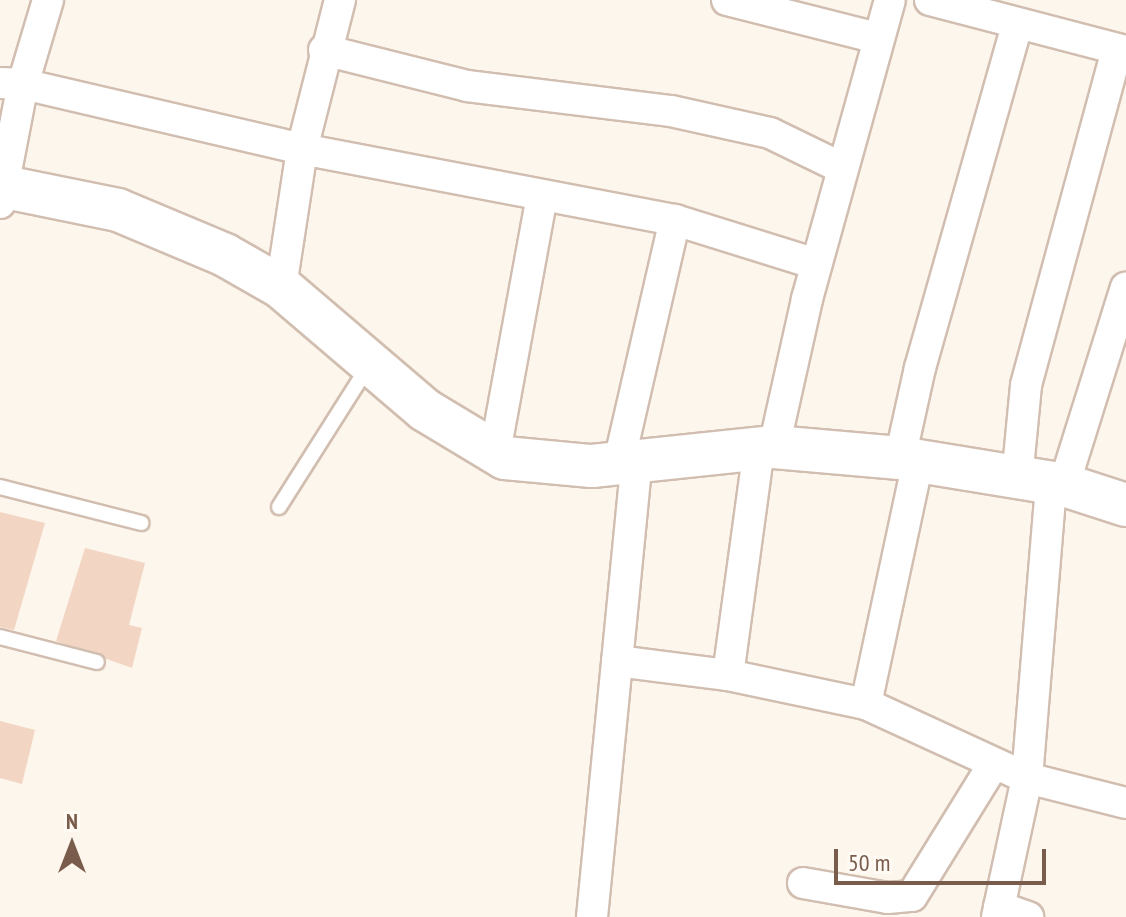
<!DOCTYPE html>
<style>
body{margin:0}
#map{position:relative;width:1126px;height:917px;overflow:hidden;background:#fdf6ec;font-family:"PT Sans Narrow",sans-serif}
div>[style]{position:absolute}
.building>*{inset:0;background:#f3d5c3}
.roads{filter:drop-shadow(2px 0 #d1beb0) drop-shadow(-2px 0 #d1beb0) drop-shadow(0 2px #d1beb0) drop-shadow(0 -2px #d1beb0)}
.service>*{height:14px;margin:-7px;padding:0 7px;transform-origin:7px;border-radius:7px;background:#fff}
.minor>*{height:30px;margin:-15px;padding:0 15px;transform-origin:15px;border-radius:15px;background:#fff}
.secondary>*{height:42px;margin:-21px;padding:0 21px;transform-origin:21px;border-radius:21px;background:#fff}
span{translate:-50% -50%;white-space:nowrap;text-align:center;line-height:1.15;-webkit-text-stroke:6px #fffaf3;paint-order:stroke}
.north{position:absolute;left:32px;top:805px;width:80px;height:80px;-webkit-text-stroke:6px #fffaf3;paint-order:stroke;rotate:0deg;font-size:22px;font-weight:700;line-height:32px;text-align:center;color:#7a5c4d}
.north::after{content:'';display:block;margin:auto;width:28px;height:36px;background:#7a5c4d;clip-path:polygon(50% 0,100% 100%,50% 72%,0 100%)}
.scale{position:absolute;left:834px;top:849px;width:212px;height:36px;box-sizing:border-box;border:4px solid #7a5c4d;border-top:0;padding-left:10px;font-size:24px;line-height:28px;white-space:nowrap;color:#7a5c4d;-webkit-text-stroke:6px #fffaf3;paint-order:stroke}
</style>
<div id="map">
<div class="building">
<i style="clip-path:polygon(0 512px,45px 523px,14px 630px,0 627px)"></i>
<i style="clip-path:polygon(85px 548px,145px 563px,129px 625px,142px 628px,132px 668px,56px 641px)"></i>
<i style="clip-path:polygon(0 721px,35px 730px,22px 784px,0 778px)"></i>
</div>
<div class="roads">
<div class="service">
<i style="left:0;top:487px;width:146px;rotate:14.3deg"></i>
<i style="left:279px;top:507px;width:168px;rotate:-57.6deg"></i>
<i style="left:0;top:637px;width:100px;rotate:14.5deg"></i>
</div>
<div class="minor">
<i style="left:727px;top:0;width:155px;rotate:14.2deg"></i>
<i style="left:930px;top:0;width:203px;rotate:14.6deg"></i>
<i style="left:324px;top:50px;width:147px;rotate:14.1deg"></i>
<i style="left:467px;top:86px;width:206px;rotate:7deg"></i>
<i style="left:671px;top:111px;width:101px;rotate:12.5deg"></i>
<i style="left:770px;top:133px;width:80px;rotate:25.9deg"></i>
<i style="left:0;top:83px;width:23px;rotate:2deg"></i>
<i style="left:23px;top:84px;width:286px;rotate:13.1deg"></i>
<i style="left:302px;top:149px;width:380px;rotate:10.8deg"></i>
<i style="left:675px;top:220px;width:148px;rotate:17.3deg"></i>
<i style="left:0;top:203px;width:121px;rotate:-79.1deg"></i>
<i style="left:23px;top:84px;width:88px;rotate:-73.4deg"></i>
<i style="left:281px;top:287px;width:140px;rotate:-81.3deg"></i>
<i style="left:302px;top:149px;width:154px;rotate:-75.7deg"></i>
<i style="left:774px;top:447px;width:152px;rotate:-77.4deg"></i>
<i style="left:807px;top:299px;width:310px;rotate:-74.5deg"></i>
<i style="left:495px;top:452px;width:261px;rotate:-79.6deg"></i>
<i style="left:900px;top:458px;width:92px;rotate:-77.5deg"></i>
<i style="left:920px;top:368px;width:356px;rotate:-74.2deg"></i>
<i style="left:619px;top:462px;width:248px;rotate:-77deg"></i>
<i style="left:1017px;top:479px;width:94px;rotate:-84.5deg"></i>
<i style="left:1026px;top:385px;width:348px;rotate:-74.8deg"></i>
<i style="left:1064px;top:485px;width:207px;rotate:-72.6deg"></i>
<i style="left:617px;top:661px;width:112px;rotate:7.2deg"></i>
<i style="left:728px;top:675px;width:141px;rotate:11.9deg"></i>
<i style="left:866px;top:704px;width:177px;rotate:24.7deg"></i>
<i style="left:1027px;top:778px;width:102px;rotate:14.2deg"></i>
<i style="left:728px;top:675px;width:229px;rotate:-82.2deg"></i>
<i style="left:866px;top:704px;width:249px;rotate:-77.9deg"></i>
<i style="left:803px;top:883px;width:86px;rotate:10deg"></i>
<i style="left:888px;top:898px;width:24px;rotate:-5deg"></i>
<i style="left:912px;top:896px;width:156px;rotate:-58.3deg"></i>
<i style="left:999px;top:907px;width:31px;rotate:19deg"></i>
<i style="left:592px;top:917px;width:459px;rotate:-84.4deg"></i>
<i style="left:997px;top:917px;width:142px;rotate:-77.8deg"></i>
<i style="left:1027px;top:778px;width:296px;rotate:-85.3deg"></i>
</div>
<div class="secondary">
<i style="left:0;top:186px;width:120px;rotate:11.5deg"></i>
<i style="left:118px;top:210px;width:116px;rotate:22.8deg"></i>
<i style="left:225px;top:255px;width:64px;rotate:29.7deg"></i>
<i style="left:281px;top:287px;width:189px;rotate:40.5deg"></i>
<i style="left:425px;top:410px;width:93px;rotate:31deg"></i>
<i style="left:505px;top:458px;width:87px;rotate:5.3deg"></i>
<i style="left:592px;top:466px;width:183px;rotate:-6deg"></i>
<i style="left:774px;top:447px;width:126px;rotate:5deg"></i>
<i style="left:900px;top:458px;width:166px;rotate:9.3deg"></i>
<i style="left:1064px;top:485px;width:65px;rotate:17.9deg"></i>
</div>
</div>
<div class="north">N</div>
<div class="scale">50 m</div>
</div>
